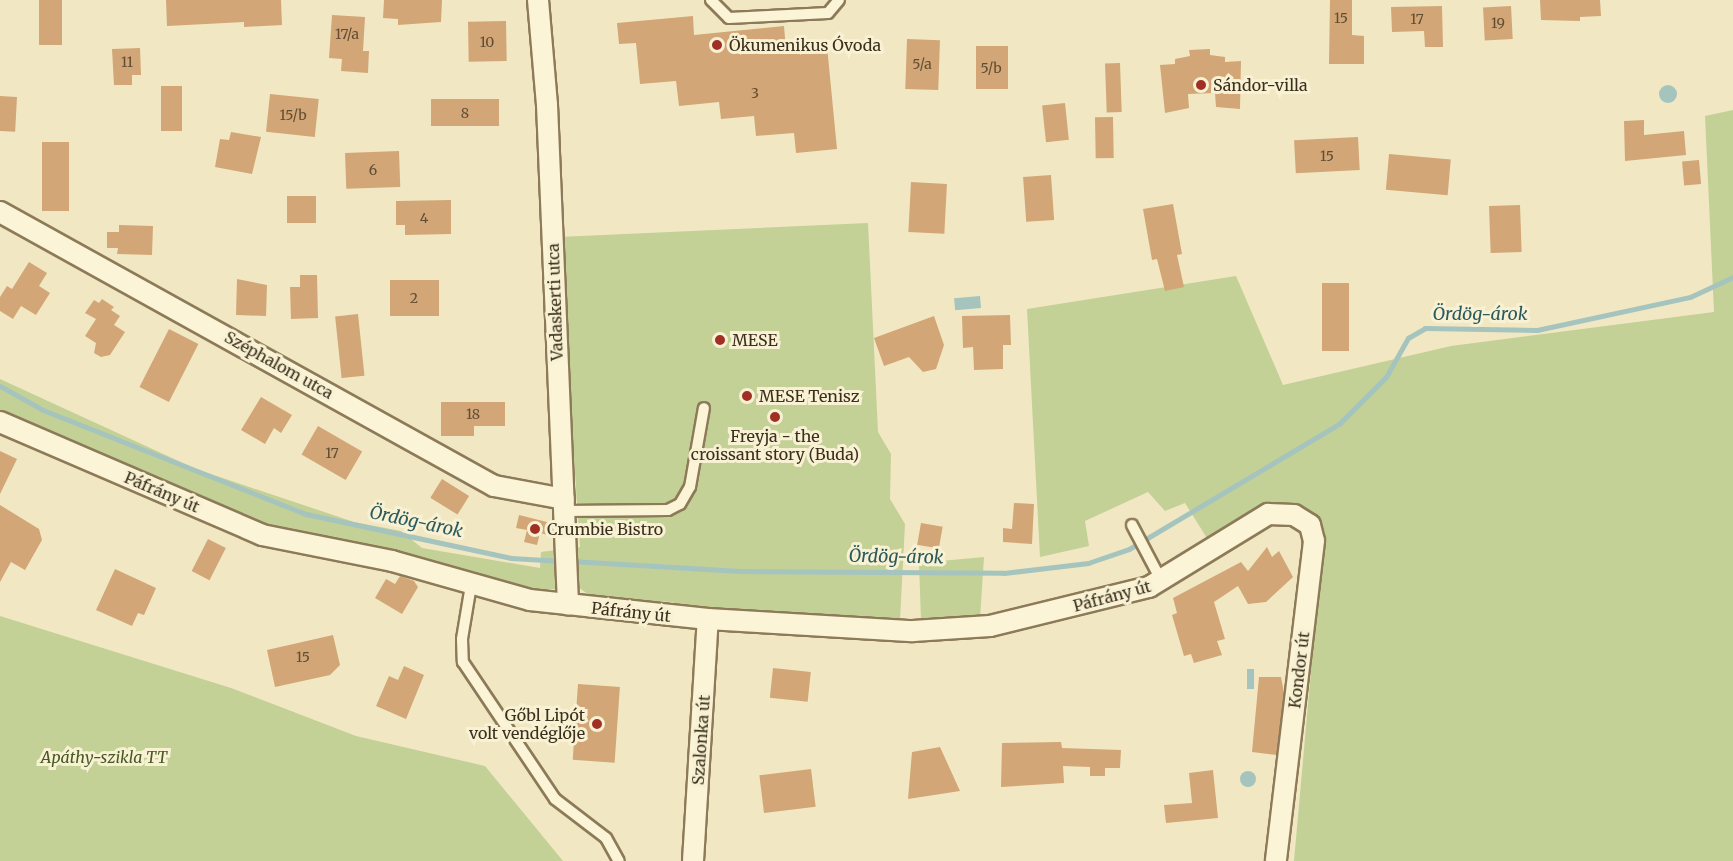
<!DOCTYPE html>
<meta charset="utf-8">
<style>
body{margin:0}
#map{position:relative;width:1733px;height:861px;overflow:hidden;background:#f1e8c3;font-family:Merriweather,serif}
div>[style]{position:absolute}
.green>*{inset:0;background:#c3d096}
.water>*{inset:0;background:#a5c4be;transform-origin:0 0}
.round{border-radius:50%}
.stream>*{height:5px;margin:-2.5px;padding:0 2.5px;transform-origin:2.5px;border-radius:2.5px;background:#a5c4be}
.building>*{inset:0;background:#d2a676;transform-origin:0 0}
.roads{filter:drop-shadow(2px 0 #8d7a58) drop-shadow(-2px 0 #8d7a58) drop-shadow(0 2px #8d7a58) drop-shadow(0 -2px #8d7a58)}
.service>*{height:10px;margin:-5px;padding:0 5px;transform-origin:5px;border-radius:5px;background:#fbf4d7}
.minor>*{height:20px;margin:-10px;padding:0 10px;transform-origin:10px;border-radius:10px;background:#fbf4d7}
.dots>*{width:16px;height:16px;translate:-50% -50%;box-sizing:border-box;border:3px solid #f8f1d3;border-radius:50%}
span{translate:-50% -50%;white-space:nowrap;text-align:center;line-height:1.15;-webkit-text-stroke:6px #f8f1d3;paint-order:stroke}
.number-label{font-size:14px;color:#614d33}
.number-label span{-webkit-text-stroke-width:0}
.poi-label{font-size:16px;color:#3b2f1d}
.left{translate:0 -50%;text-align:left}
.right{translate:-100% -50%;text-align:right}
.street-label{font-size:16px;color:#3b2f1d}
.park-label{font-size:16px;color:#465922;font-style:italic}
.water-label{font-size:18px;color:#2b5a5c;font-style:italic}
</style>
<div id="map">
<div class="green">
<i style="clip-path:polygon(1733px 110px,1733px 861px,1294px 861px,1322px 548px,1294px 513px,1210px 543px,1185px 503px,1165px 511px,1148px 492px,1085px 521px,1089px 546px,1040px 557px,1027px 309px,1236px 276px,1283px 385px,1451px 346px,1714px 312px,1705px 116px)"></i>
<i style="clip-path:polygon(868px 223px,878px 432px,891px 454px,890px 499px,905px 524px,900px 620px,749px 616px,673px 609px,673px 602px,654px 601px,651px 607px,589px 595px,578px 587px,533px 591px,490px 585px,261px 528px,0 419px,0 379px,196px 469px,354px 522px,401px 531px,422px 548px,540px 568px,541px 552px,580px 547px,559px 237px)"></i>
<i style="clip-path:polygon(984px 557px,980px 619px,921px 620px,919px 563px)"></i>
<i style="clip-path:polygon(0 616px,231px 688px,356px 736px,485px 766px,563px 861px,0 861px)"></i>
</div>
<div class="water">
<i class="round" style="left:1659px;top:85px;width:18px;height:18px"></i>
<i style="left:980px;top:296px;width:12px;height:26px;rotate:85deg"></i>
<i style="left:1247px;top:669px;width:7px;height:20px"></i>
<i class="round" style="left:1240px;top:771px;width:16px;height:16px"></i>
</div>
<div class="stream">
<i style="left:0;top:386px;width:49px;rotate:29.2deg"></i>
<i style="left:43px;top:410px;width:283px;rotate:21.6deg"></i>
<i style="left:306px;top:514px;width:210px;rotate:12.1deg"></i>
<i style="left:511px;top:558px;width:51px;rotate:3.4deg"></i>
<i style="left:571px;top:561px;width:169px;rotate:3.4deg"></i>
<i style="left:740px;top:571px;width:264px;rotate:0.4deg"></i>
<i style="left:1004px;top:573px;width:85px;rotate:-6.8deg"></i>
<i style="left:1088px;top:563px;width:43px;rotate:-18.9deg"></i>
<i style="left:1129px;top:549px;width:246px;rotate:-30.8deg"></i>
<i style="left:1340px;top:423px;width:65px;rotate:-45deg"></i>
<i style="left:1386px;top:377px;width:45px;rotate:-60.6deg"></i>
<i style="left:1408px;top:338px;width:20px;rotate:-30deg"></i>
<i style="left:1425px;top:328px;width:112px;rotate:1deg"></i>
<i style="left:1537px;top:330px;width:157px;rotate:-12.2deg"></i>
<i style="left:1690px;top:297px;width:47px;rotate:-24.9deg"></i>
</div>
<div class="building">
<i style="left:39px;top:0;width:23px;height:45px"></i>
<i style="clip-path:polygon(166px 0,281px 0,282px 25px,244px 27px,244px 22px,167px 26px)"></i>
<i style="clip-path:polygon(384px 0,442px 0,441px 22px,398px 25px,398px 19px,383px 18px)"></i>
<i style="clip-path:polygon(1330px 0,1352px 0,1352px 35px,1364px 36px,1364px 64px,1329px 64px)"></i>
<i style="clip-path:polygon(1540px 0,1600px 0,1601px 16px,1580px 17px,1580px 21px,1541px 20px)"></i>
<i style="clip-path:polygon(1442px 6px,1443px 47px,1425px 47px,1424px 31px,1392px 32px,1391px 7px)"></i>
<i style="left:1511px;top:6px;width:33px;height:28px;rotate:87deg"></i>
<i style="clip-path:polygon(332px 15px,365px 17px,363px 51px,369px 51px,368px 73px,341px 71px,342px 59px,329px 58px)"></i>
<i style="clip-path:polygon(693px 16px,694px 35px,784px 26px,786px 50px,827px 46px,837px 149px,796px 153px,794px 133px,756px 136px,754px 116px,721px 119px,719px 102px,679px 106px,676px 81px,640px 84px,636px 43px,619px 44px,617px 23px)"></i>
<i style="left:506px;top:21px;width:40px;height:38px;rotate:89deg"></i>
<i style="left:907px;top:39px;width:33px;height:50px;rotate:2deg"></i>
<i style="left:976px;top:46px;width:32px;height:43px"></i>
<i style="clip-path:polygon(140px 48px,141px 75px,132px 75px,132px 85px,114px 85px,112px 49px)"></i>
<i style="clip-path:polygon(1210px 49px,1210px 55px,1225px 57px,1225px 62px,1241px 61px,1240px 109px,1216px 107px,1215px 93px,1188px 94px,1189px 108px,1165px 113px,1160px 65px,1175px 64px,1175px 59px,1190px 56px,1189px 50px)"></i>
<i style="left:1120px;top:63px;width:49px;height:15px;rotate:88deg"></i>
<i style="left:161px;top:86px;width:21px;height:45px"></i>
<i style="left:270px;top:94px;width:49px;height:38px;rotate:6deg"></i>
<i style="left:0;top:96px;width:17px;height:35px;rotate:3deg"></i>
<i style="left:499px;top:99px;width:27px;height:68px;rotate:90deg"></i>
<i style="left:1065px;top:103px;width:37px;height:23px;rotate:84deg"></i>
<i style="left:1113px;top:117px;width:41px;height:18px;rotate:89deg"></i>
<i style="clip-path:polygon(1644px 120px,1644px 135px,1684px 131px,1686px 155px,1625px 161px,1624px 121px)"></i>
<i style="clip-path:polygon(231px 132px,261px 137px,252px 174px,215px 167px,220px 139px,229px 140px)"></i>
<i style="left:1358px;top:137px;width:33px;height:64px;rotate:87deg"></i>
<i style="left:42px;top:142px;width:27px;height:69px"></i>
<i style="left:399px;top:151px;width:36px;height:54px;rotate:88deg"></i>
<i style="left:1389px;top:154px;width:62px;height:36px;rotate:5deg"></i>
<i style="left:1699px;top:160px;width:24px;height:17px;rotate:85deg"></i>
<i style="left:1051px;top:175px;width:45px;height:28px;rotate:86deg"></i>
<i style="left:911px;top:182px;width:36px;height:50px;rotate:3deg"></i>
<i style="left:287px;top:196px;width:29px;height:27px"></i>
<i style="clip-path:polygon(451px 200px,451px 234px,405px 235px,405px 225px,396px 225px,396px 201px)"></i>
<i style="clip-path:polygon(1173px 204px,1182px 254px,1177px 255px,1184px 287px,1165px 291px,1157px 259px,1152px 260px,1143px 209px)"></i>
<i style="left:1520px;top:205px;width:47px;height:31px;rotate:88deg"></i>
<i style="clip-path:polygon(119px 225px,153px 226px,152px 255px,117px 254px,118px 248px,107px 248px,107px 232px,119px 232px)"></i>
<i style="clip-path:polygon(29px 262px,47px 273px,39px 286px,50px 293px,36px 315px,21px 306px,13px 319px,0 311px,0 297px,7px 286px,12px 289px)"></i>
<i style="clip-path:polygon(300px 275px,317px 275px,318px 318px,291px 319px,290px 287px,300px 287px)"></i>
<i style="clip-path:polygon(237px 279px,267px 285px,266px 316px,236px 315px)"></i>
<i style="left:390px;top:280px;width:49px;height:36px"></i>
<i style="left:1322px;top:283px;width:27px;height:68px"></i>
<i style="clip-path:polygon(102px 299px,114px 307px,111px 310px,120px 316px,114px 325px,125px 332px,110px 355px,101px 357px,94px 353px,96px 343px,85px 336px,96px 319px,85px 313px,94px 300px,99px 303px)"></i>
<i style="left:358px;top:314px;width:62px;height:23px;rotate:84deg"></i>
<i style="clip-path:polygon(1010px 315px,1011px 345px,1003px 345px,1003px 369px,974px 370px,973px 347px,963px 348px,962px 316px)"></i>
<i style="clip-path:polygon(934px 316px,944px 345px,936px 369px,923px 372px,909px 357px,884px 366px,874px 338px)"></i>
<i style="left:169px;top:329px;width:33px;height:65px;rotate:27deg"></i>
<i style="clip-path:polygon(261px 397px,292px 415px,281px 433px,274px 428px,265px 444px,241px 430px)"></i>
<i style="clip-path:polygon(441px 402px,505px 402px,505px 426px,474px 426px,474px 436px,441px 436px)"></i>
<i style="left:318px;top:426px;width:51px;height:33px;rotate:30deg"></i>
<i style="clip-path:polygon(0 451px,17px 459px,0 494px)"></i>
<i style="left:442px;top:479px;width:32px;height:22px;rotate:32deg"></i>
<i style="clip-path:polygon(1014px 503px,1034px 504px,1032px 544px,1003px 542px,1003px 528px,1012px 529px)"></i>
<i style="clip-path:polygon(0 505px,39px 529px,42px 540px,25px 570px,11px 562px,0 582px)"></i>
<i style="clip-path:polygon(519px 515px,551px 523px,548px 535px,540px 533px,537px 545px,524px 542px,527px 530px,516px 528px)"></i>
<i style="left:921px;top:523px;width:22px;height:22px;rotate:10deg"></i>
<i style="left:208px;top:539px;width:20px;height:36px;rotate:27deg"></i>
<i style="clip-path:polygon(1267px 547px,1272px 557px,1279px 551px,1293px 577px,1266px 602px,1248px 604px,1238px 586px,1214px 602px,1225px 639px,1217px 641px,1222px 655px,1194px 663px,1191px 654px,1184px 656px,1172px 615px,1177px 613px,1173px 598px,1241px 562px,1248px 571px)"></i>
<i style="clip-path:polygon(115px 569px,156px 588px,144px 615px,138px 613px,132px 626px,96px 610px)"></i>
<i style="clip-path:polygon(400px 576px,414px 581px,418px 587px,402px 614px,375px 598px,386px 579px,395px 584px)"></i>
<i style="clip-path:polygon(333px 635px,340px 665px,330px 675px,275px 687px,267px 650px)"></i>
<i style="clip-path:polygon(404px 666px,424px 675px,406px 719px,376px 706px,389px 676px,398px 680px)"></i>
<i style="left:773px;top:668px;width:38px;height:30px;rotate:6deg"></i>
<i style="clip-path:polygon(1259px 677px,1281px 677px,1284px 693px,1277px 755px,1252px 752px)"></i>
<i style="left:578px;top:684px;width:42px;height:76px;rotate:4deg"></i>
<i style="clip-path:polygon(1061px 742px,1062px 748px,1121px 750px,1120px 768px,1105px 768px,1105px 776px,1090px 776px,1090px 767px,1063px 766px,1064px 783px,1001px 787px,1002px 743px)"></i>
<i style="clip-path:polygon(940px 747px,960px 791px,908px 799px,912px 752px)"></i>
<i style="left:811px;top:769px;width:38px;height:52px;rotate:83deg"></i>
<i style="clip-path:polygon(1213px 770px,1218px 818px,1166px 823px,1164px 805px,1192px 803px,1189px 773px)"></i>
</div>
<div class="roads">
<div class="service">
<i style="left:711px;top:0;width:25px;rotate:45deg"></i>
<i style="left:729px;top:18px;width:99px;rotate:-2.9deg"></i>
<i style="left:828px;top:13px;width:17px;rotate:-50deg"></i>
<i style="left:565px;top:511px;width:103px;rotate:-0.6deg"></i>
<i style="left:668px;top:510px;width:13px;rotate:-27deg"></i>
<i style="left:680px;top:504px;width:20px;rotate:-60deg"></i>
<i style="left:690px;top:487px;width:80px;rotate:-80deg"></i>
<i style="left:1132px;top:525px;width:64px;rotate:62.2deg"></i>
<i style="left:471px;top:585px;width:55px;rotate:99.5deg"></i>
<i style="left:462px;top:639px;width:23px;rotate:88deg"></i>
<i style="left:463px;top:662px;width:165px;rotate:56.1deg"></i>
<i style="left:555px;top:799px;width:64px;rotate:37.4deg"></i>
<i style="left:606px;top:838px;width:26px;rotate:61deg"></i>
</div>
<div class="minor">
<i style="left:538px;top:0;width:105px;rotate:85.1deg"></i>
<i style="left:547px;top:105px;width:500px;rotate:87.59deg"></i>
<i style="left:0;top:212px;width:565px;rotate:29.02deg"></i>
<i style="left:494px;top:486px;width:71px;rotate:10.5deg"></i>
<i style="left:0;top:422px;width:285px;rotate:23.3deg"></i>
<i style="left:262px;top:535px;width:133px;rotate:11.3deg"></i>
<i style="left:392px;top:561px;width:143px;rotate:15.8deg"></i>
<i style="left:530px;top:600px;width:179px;rotate:6.1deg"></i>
<i style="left:708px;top:619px;width:205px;rotate:3.4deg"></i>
<i style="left:913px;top:631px;width:77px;rotate:-3.7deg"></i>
<i style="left:990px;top:626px;width:164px;rotate:-13.8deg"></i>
<i style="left:1149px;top:587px;width:140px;rotate:-31.5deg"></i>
<i style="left:1268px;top:514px;width:26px;rotate:2deg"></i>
<i style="left:1294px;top:515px;width:19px;rotate:32deg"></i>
<i style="left:1310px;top:525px;width:16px;rotate:76deg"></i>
<i style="left:1314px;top:541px;width:322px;rotate:96.8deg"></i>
<i style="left:693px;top:861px;width:242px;rotate:-86.5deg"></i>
</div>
</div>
<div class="dots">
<i style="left:717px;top:45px;background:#a03024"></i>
<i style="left:1201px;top:85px;background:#a03024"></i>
<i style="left:720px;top:340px;background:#a03024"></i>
<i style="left:747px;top:396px;background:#a03024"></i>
<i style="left:775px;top:417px;background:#a03024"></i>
<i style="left:535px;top:529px;background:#a03024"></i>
<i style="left:597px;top:724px;background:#a03024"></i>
</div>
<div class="number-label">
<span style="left:1341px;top:18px">15</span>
<span style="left:1417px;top:19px">17</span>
<span style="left:1498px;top:23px">19</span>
<span style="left:347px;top:34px">17/a</span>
<span style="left:487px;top:42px">10</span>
<span style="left:127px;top:62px">11</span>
<span style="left:922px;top:64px">5/a</span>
<span style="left:991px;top:68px">5/b</span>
<span style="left:755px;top:93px">3</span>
<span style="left:465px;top:113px">8</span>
<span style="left:293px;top:115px">15/b</span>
<span style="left:1327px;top:156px">15</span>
<span style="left:373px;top:170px">6</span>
<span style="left:424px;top:218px">4</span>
<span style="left:414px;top:298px">2</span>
<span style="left:473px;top:414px">18</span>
<span style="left:332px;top:453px">17</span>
<span style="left:303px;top:657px">15</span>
</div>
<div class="poi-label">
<span class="left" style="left:729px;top:45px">Ökumenikus Óvoda</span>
<span class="left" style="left:1213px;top:85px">Sándor-villa</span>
<span class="left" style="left:732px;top:340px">MESE</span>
<span class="left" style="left:759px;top:396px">MESE Tenisz</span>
<span style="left:775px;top:445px">Freyja - the<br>croissant story (Buda)</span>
<span class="left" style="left:547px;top:529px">Crumbie Bistro</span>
<span class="right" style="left:585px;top:724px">Gőbl Lipót<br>volt vendéglője</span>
</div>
<div class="street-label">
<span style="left:555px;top:302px;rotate:-92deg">Vadaskerti utca</span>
<span style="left:279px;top:365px;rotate:29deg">Széphalom utca</span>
<span style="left:162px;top:492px;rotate:23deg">Páfrány út</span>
<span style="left:1112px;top:596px;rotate:-15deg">Páfrány út</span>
<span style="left:631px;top:612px;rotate:6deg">Páfrány út</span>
<span style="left:1299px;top:670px;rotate:-83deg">Kondor út</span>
<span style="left:701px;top:740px;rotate:-86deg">Szalonka út</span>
</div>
<div class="park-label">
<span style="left:104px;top:757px">Apáthy-szikla TT</span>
</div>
<div class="water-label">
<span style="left:1480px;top:314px">Ördög-árok</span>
<span style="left:416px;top:522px;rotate:12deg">Ördög-árok</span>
<span style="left:896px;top:557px;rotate:1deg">Ördög-árok</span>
</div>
</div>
